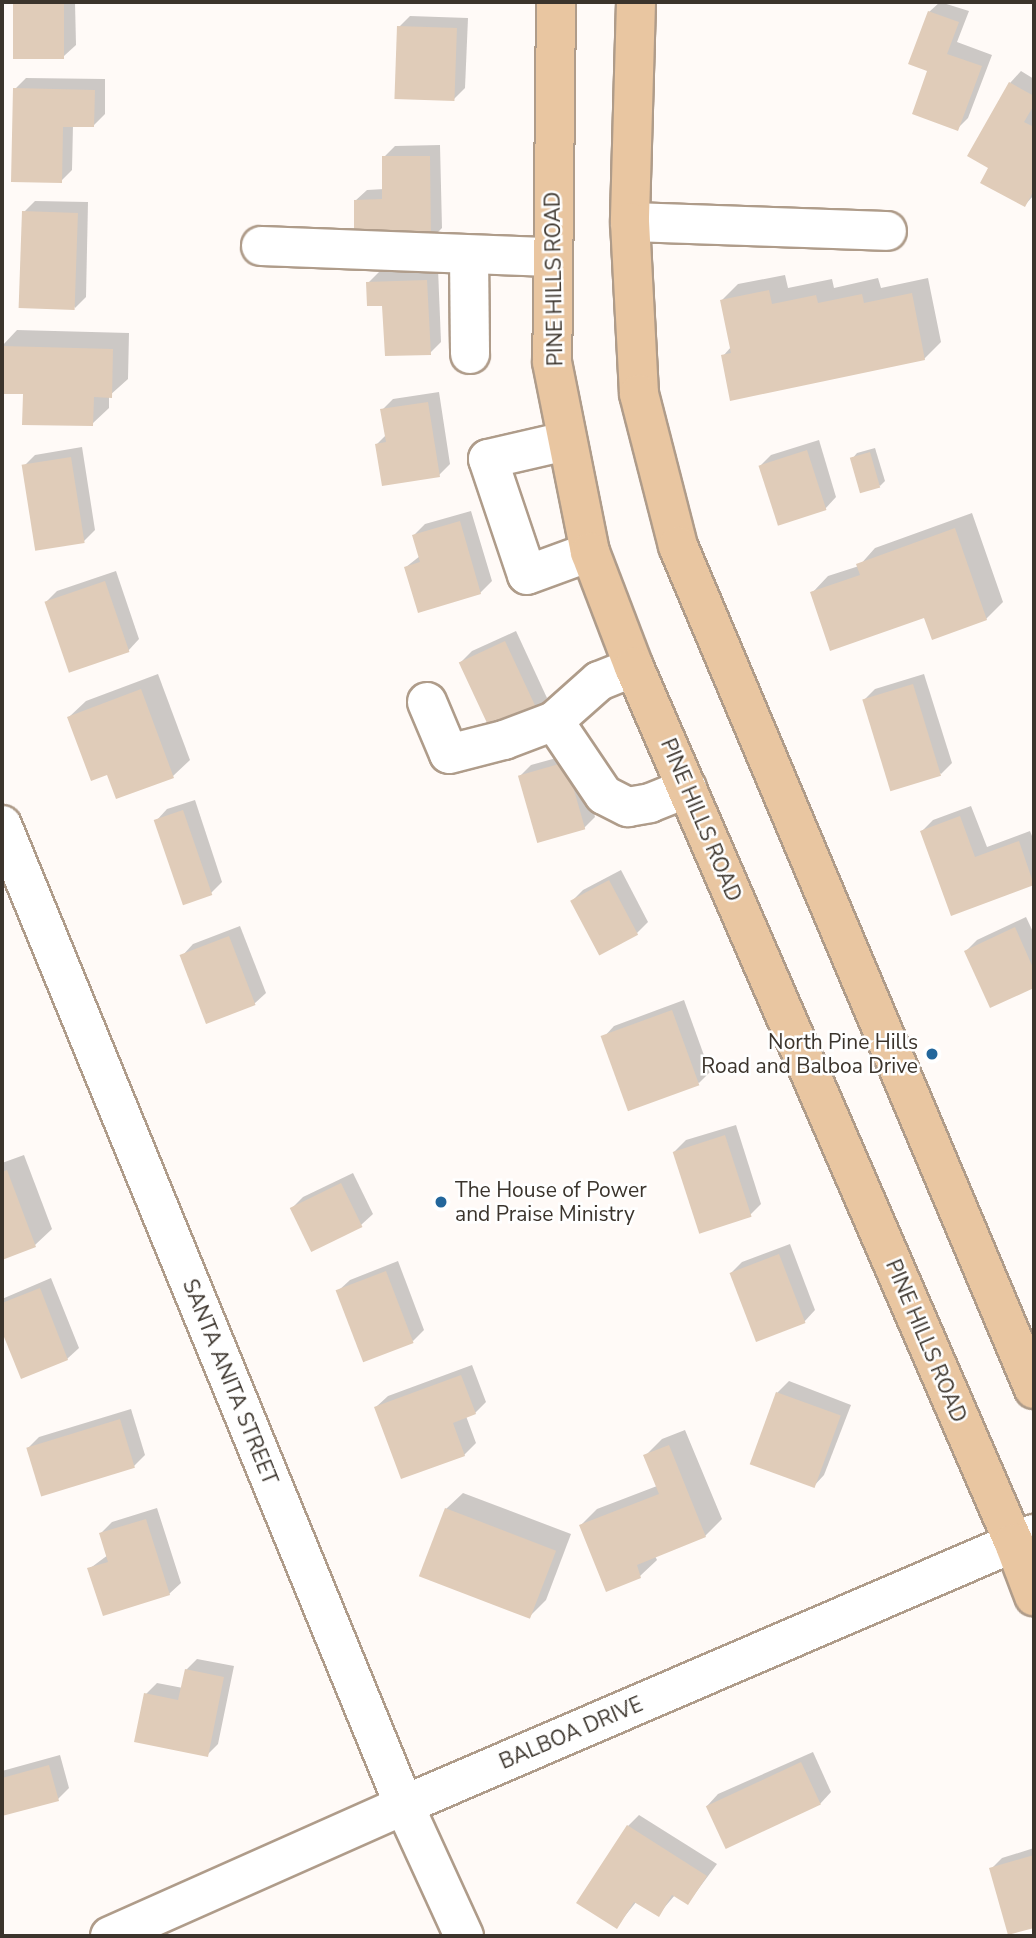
<!DOCTYPE html>
<style>
body{margin:0}
#map{position:relative;width:1036px;height:1938px;overflow:hidden;background:#fffaf7;font-family:"Nunito Sans",sans-serif}
div>[style]{position:absolute}
.shadow>*{inset:0;background:#0003}
.building>*{inset:0;background:#e0ccb9;transform-origin:0 0}
.roads{filter:drop-shadow(2px 0 #af9c8a) drop-shadow(-2px 0 #af9c8a) drop-shadow(0 2px #af9c8a) drop-shadow(0 -2px #af9c8a)}
.minor>*{height:38px;margin:-19px;padding:0 19px;transform-origin:19px;border-radius:19px;background:#fff}
.major>*{height:38px;margin:-19px;padding:0 19px;transform-origin:19px;border-radius:19px;background:#e9c6a1}
.dots>*{width:19px;height:19px;translate:-50% -50%;box-sizing:border-box;border:4px solid #fff;border-radius:50%}
span{translate:-50% -50%;white-space:nowrap;text-align:center;line-height:1.15;-webkit-text-stroke:5px #fff;paint-order:stroke}
.street-label{font-size:21px;color:#3b342c}
.poi-label{font-size:21px;color:#3b342c}
.right{translate:-100% -50%;text-align:right}
.left{translate:0 -50%;text-align:left}
.frame{position:absolute;inset:0;border:4px solid #3b342c;pointer-events:none}
</style>
<div id="map">
<div class="shadow">
<i style="clip-path:polygon(15px 2px,75px 2px,76px 45px,64px 56px,17px 58px)"></i>
<i style="clip-path:polygon(940px 2px,969px 11px,957px 42px,992px 55px,968px 118px,957px 129px,929px 69px,929px 12px)"></i>
<i style="clip-path:polygon(410px 16px,468px 18px,465px 88px,454px 99px,399px 27px)"></i>
<i style="clip-path:polygon(1021px 71px,1034px 79px,1034px 195px,1025px 205px,990px 168px,1010px 83px)"></i>
<i style="clip-path:polygon(26px 78px,105px 79px,105px 114px,94px 125px,73px 125px,72px 170px,61px 181px,15px 89px)"></i>
<i style="clip-path:polygon(440px 145px,442px 228px,431px 239px,355px 201px,367px 190px,384px 189px,384px 157px,395px 146px)"></i>
<i style="clip-path:polygon(35px 201px,88px 202px,86px 297px,75px 308px,24px 212px)"></i>
<i style="clip-path:polygon(438px 269px,441px 342px,430px 353px,368px 283px,379px 272px)"></i>
<i style="clip-path:polygon(785px 275px,788px 288px,832px 279px,834px 288px,878px 278px,881px 288px,928px 278px,941px 342px,924px 359px,723px 356px,731px 347px,722px 300px,738px 284px)"></i>
<i style="clip-path:polygon(17px 330px,129px 333px,128px 379px,109px 396px,109px 408px,92px 424px,25px 393px,2px 392px,2px 346px)"></i>
<i style="clip-path:polygon(439px 392px,450px 464px,439px 475px,377px 444px,386px 435px,382px 410px,393px 399px)"></i>
<i style="clip-path:polygon(819px 440px,836px 497px,825px 509px,760px 466px,771px 455px)"></i>
<i style="clip-path:polygon(82px 447px,95px 530px,84px 541px,24px 466px,35px 455px)"></i>
<i style="clip-path:polygon(875px 448px,885px 481px,880px 486px,852px 459px,857px 453px)"></i>
<i style="clip-path:polygon(471px 511px,492px 581px,480px 593px,406px 567px,420px 556px,414px 535px,425px 524px)"></i>
<i style="clip-path:polygon(972px 513px,1003px 602px,986px 619px,925px 616px,812px 593px,828px 576px,859px 566px,875px 548px)"></i>
<i style="clip-path:polygon(116px 571px,139px 639px,128px 651px,46px 602px,57px 591px)"></i>
<i style="clip-path:polygon(516px 631px,547px 698px,536px 709px,461px 662px,472px 651px)"></i>
<i style="clip-path:polygon(158px 674px,190px 760px,173px 776px,108px 772px,69px 717px,86px 701px)"></i>
<i style="clip-path:polygon(924px 674px,952px 763px,941px 774px,864px 700px,875px 689px)"></i>
<i style="clip-path:polygon(578px 752px,595px 817px,584px 828px,520px 776px,531px 765px)"></i>
<i style="clip-path:polygon(195px 800px,222px 882px,211px 893px,156px 821px,167px 809px)"></i>
<i style="clip-path:polygon(971px 806px,987px 847px,1030px 831px,1034px 841px,1034px 883px,952px 914px,922px 831px,933px 820px)"></i>
<i style="clip-path:polygon(621px 870px,648px 922px,637px 933px,572px 901px,583px 890px)"></i>
<i style="clip-path:polygon(1026px 917px,1034px 934px,1034px 986px,991px 1006px,966px 951px,977px 940px)"></i>
<i style="clip-path:polygon(240px 926px,266px 993px,254px 1004px,182px 956px,193px 944px)"></i>
<i style="clip-path:polygon(684px 1000px,710px 1072px,699px 1083px,603px 1038px,614px 1026px)"></i>
<i style="clip-path:polygon(736px 1125px,761px 1204px,750px 1215px,674px 1152px,686px 1140px)"></i>
<i style="clip-path:polygon(24px 1155px,52px 1229px,35px 1245px,2px 1258px,2px 1163px)"></i>
<i style="clip-path:polygon(353px 1173px,373px 1214px,361px 1225px,312px 1249px,292px 1208px,303px 1197px)"></i>
<i style="clip-path:polygon(790px 1244px,815px 1310px,804px 1322px,731px 1273px,742px 1262px)"></i>
<i style="clip-path:polygon(398px 1261px,424px 1330px,413px 1341px,338px 1291px,350px 1280px)"></i>
<i style="clip-path:polygon(51px 1278px,79px 1348px,67px 1359px,22px 1377px,2px 1328px,2px 1299px)"></i>
<i style="clip-path:polygon(472px 1365px,486px 1402px,475px 1413px,466px 1416px,476px 1443px,464px 1455px,376px 1407px,388px 1396px)"></i>
<i style="clip-path:polygon(789px 1381px,851px 1405px,824px 1475px,813px 1487px,777px 1393px)"></i>
<i style="clip-path:polygon(131px 1409px,145px 1455px,134px 1466px,28px 1448px,39px 1437px)"></i>
<i style="clip-path:polygon(685px 1430px,722px 1519px,705px 1536px,655px 1556px,657px 1560px,640px 1576px,581px 1525px,597px 1509px,657px 1486px,645px 1456px,662px 1439px)"></i>
<i style="clip-path:polygon(463px 1493px,571px 1534px,546px 1600px,530px 1616px,446px 1509px)"></i>
<i style="clip-path:polygon(157px 1508px,181px 1583px,169px 1594px,89px 1569px,108px 1555px,101px 1533px,112px 1522px)"></i>
<i style="clip-path:polygon(197px 1659px,234px 1666px,218px 1744px,207px 1755px,146px 1694px,157px 1683px,183px 1688px,186px 1670px)"></i>
<i style="clip-path:polygon(813px 1752px,831px 1792px,820px 1804px,707px 1806px,718px 1794px)"></i>
<i style="clip-path:polygon(60px 1755px,69px 1788px,58px 1799px,2px 1814px,2px 1771px)"></i>
<i style="clip-path:polygon(639px 1815px,717px 1864px,688px 1903px,675px 1895px,658px 1915px,637px 1901px,616px 1927px,628px 1826px)"></i>
<i style="clip-path:polygon(1034px 1848px,1034px 1926px,1009px 1933px,991px 1869px,1002px 1858px)"></i>
</div>
<div class="building">
<i style="left:13px;top:2px;width:51px;height:57px"></i>
<i style="clip-path:polygon(928px 11px,959px 22px,947px 54px,982px 66px,958px 131px,912px 114px,927px 71px,908px 64px)"></i>
<i style="left:397px;top:26px;width:60px;height:73px;rotate:2deg"></i>
<i style="clip-path:polygon(1009px 82px,1034px 96px,1034px 105px,1024px 122px,1034px 127px,1034px 190px,1025px 207px,980px 183px,988px 168px,967px 156px)"></i>
<i style="clip-path:polygon(13px 88px,95px 90px,94px 127px,63px 127px,62px 183px,11px 182px)"></i>
<i style="clip-path:polygon(382px 156px,430px 156px,431px 241px,354px 242px,354px 200px,382px 199px)"></i>
<i style="left:22px;top:211px;width:56px;height:97px;rotate:2deg"></i>
<i style="clip-path:polygon(427px 280px,431px 355px,385px 356px,382px 306px,367px 306px,366px 282px)"></i>
<i style="clip-path:polygon(769px 290px,772px 304px,816px 295px,818px 303px,862px 294px,864px 303px,912px 293px,925px 360px,730px 401px,721px 355px,731px 353px,720px 300px)"></i>
<i style="clip-path:polygon(2px 346px,113px 349px,112px 398px,94px 397px,93px 426px,22px 425px,23px 394px,2px 394px)"></i>
<i style="clip-path:polygon(428px 402px,440px 477px,382px 486px,375px 444px,386px 442px,380px 409px)"></i>
<i style="left:807px;top:450px;width:63px;height:51px;rotate:72deg"></i>
<i style="left:870px;top:452px;width:37px;height:21px;rotate:74deg"></i>
<i style="left:71px;top:457px;width:87px;height:50px;rotate:81deg"></i>
<i style="clip-path:polygon(460px 521px,481px 594px,418px 613px,404px 567px,420px 562px,412px 535px)"></i>
<i style="clip-path:polygon(955px 528px,987px 620px,932px 640px,924px 618px,830px 651px,810px 592px,860px 575px,856px 564px)"></i>
<i style="left:105px;top:581px;width:75px;height:64px;rotate:71deg"></i>
<i style="left:505px;top:641px;width:77px;height:51px;rotate:65deg"></i>
<i style="left:913px;top:684px;width:96px;height:53px;rotate:73deg"></i>
<i style="clip-path:polygon(141px 689px,174px 778px,116px 799px,107px 775px,91px 781px,67px 717px)"></i>
<i style="left:566px;top:762px;width:70px;height:50px;rotate:74deg"></i>
<i style="left:183px;top:810px;width:90px;height:31px;rotate:71deg"></i>
<i style="clip-path:polygon(960px 816px,975px 857px,1019px 841px,1034px 885px,951px 916px,920px 831px)"></i>
<i style="left:609px;top:880px;width:62px;height:44px;rotate:62deg"></i>
<i style="clip-path:polygon(1015px 927px,1034px 970px,1034px 988px,990px 1008px,964px 951px)"></i>
<i style="left:229px;top:936px;width:74px;height:53px;rotate:69deg"></i>
<i style="left:672px;top:1010px;width:80px;height:76px;rotate:70deg"></i>
<i style="left:725px;top:1135px;width:86px;height:55px;rotate:72deg"></i>
<i style="clip-path:polygon(7px 1170px,36px 1247px,2px 1260px,2px 1172px)"></i>
<i style="left:341px;top:1183px;width:49px;height:57px;rotate:64deg"></i>
<i style="left:779px;top:1254px;width:74px;height:53px;rotate:69deg"></i>
<i style="left:386px;top:1271px;width:77px;height:54px;rotate:69deg"></i>
<i style="clip-path:polygon(40px 1288px,68px 1360px,21px 1379px,2px 1332px,2px 1303px)"></i>
<i style="clip-path:polygon(461px 1375px,476px 1414px,453px 1423px,465px 1456px,401px 1479px,374px 1407px)"></i>
<i style="left:776px;top:1392px;width:69px;height:77px;rotate:20deg"></i>
<i style="left:120px;top:1419px;width:51px;height:98px;rotate:73deg"></i>
<i style="clip-path:polygon(669px 1445px,706px 1537px,637px 1565px,641px 1578px,606px 1592px,579px 1525px,659px 1494px,643px 1455px)"></i>
<i style="left:445px;top:1508px;width:119px;height:73px;rotate:21deg"></i>
<i style="clip-path:polygon(146px 1519px,170px 1595px,103px 1616px,87px 1568px,108px 1562px,99px 1533px)"></i>
<i style="clip-path:polygon(185px 1669px,224px 1677px,208px 1757px,134px 1742px,144px 1693px,178px 1700px)"></i>
<i style="left:801px;top:1762px;width:47px;height:105px;rotate:65deg"></i>
<i style="clip-path:polygon(49px 1765px,59px 1801px,2px 1816px,2px 1778px)"></i>
<i style="clip-path:polygon(627px 1825px,707px 1876px,688px 1905px,672px 1895px,659px 1917px,634px 1902px,617px 1929px,576px 1903px)"></i>
<i style="clip-path:polygon(1034px 1855px,1034px 1928px,1008px 1935px,989px 1868px)"></i>
</div>
<div class="roads">
<div class="minor">
<i style="left:630px;top:222px;width:257px;rotate:2deg"></i>
<i style="left:261px;top:246px;width:290px;rotate:2.2deg"></i>
<i style="left:469px;top:255px;width:99px;rotate:89.4deg"></i>
<i style="left:566px;top:441px;width:80px;rotate:167deg"></i>
<i style="left:488px;top:459px;width:122px;rotate:71.4deg"></i>
<i style="left:527px;top:575px;width:67px;rotate:-20.1deg"></i>
<i style="left:634px;top:667px;width:38px;rotate:158deg"></i>
<i style="left:599px;top:681px;width:60px;rotate:138.4deg"></i>
<i style="left:554px;top:721px;width:89px;rotate:56deg"></i>
<i style="left:604px;top:795px;width:27px;rotate:27deg"></i>
<i style="left:628px;top:807px;width:22px;rotate:-10deg"></i>
<i style="left:650px;top:803px;width:40px;rotate:-22deg"></i>
<i style="left:427px;top:702px;width:56px;rotate:67.1deg"></i>
<i style="left:449px;top:754px;width:57px;rotate:-14.3deg"></i>
<i style="left:504px;top:740px;width:53px;rotate:-20.8deg"></i>
<i style="left:2px;top:825px;width:1059px;rotate:67.7deg"></i>
<i style="left:404px;top:1805px;width:144px;rotate:65.4deg"></i>
<i style="left:110px;top:1936px;width:322px;rotate:-24deg"></i>
<i style="left:404px;top:1805px;width:686px;rotate:-23.28deg"></i>
</div>
<div class="major">
<i style="left:556px;top:2px;width:360px;rotate:90.6deg"></i>
<i style="left:552px;top:362px;width:194px;rotate:78.7deg"></i>
<i style="left:590px;top:552px;width:123px;rotate:69.1deg"></i>
<i style="left:634px;top:667px;width:955px;rotate:66.55deg"></i>
<i style="left:1014px;top:1543px;width:57px;rotate:69.3deg"></i>
<i style="left:636px;top:2px;width:220px;rotate:91.6deg"></i>
<i style="left:630px;top:222px;width:172px;rotate:87deg"></i>
<i style="left:639px;top:394px;width:157px;rotate:75.6deg"></i>
<i style="left:678px;top:546px;width:915px;rotate:67.11deg"></i>
</div>
</div>
<div class="dots">
<i style="left:932px;top:1054px;background:#23669b"></i>
<i style="left:441px;top:1202px;background:#23669b"></i>
</div>
<div class="street-label">
<span style="left:554px;top:279px;rotate:-91deg">PINE HILLS ROAD</span>
<span style="left:701px;top:820px;rotate:67deg">PINE HILLS ROAD</span>
<span style="left:926px;top:1341px;rotate:67deg">PINE HILLS ROAD</span>
<span style="left:230px;top:1382px;rotate:68deg">SANTA ANITA STREET</span>
<span style="left:571px;top:1733px;rotate:-23deg">BALBOA DRIVE</span>
</div>
<div class="poi-label">
<span class="right" style="left:918px;top:1054px">North Pine Hills<br>Road and Balboa Drive</span>
<span class="left" style="left:455px;top:1202px">The House of Power<br>and Praise Ministry</span>
</div>
<div class="frame"></div>
</div>
